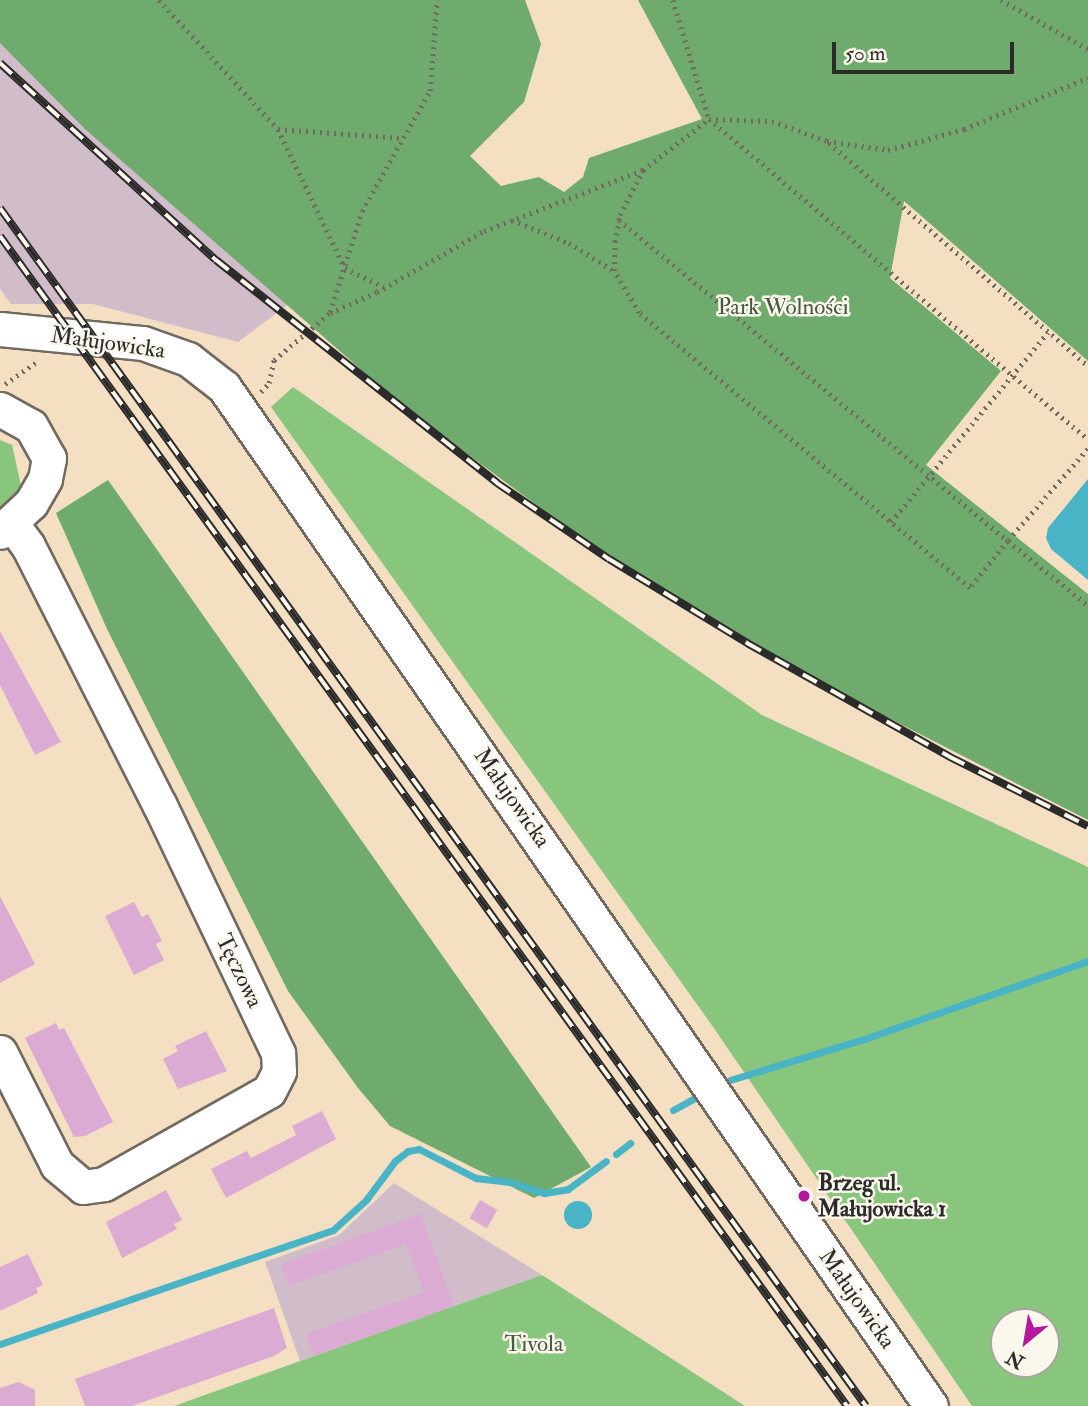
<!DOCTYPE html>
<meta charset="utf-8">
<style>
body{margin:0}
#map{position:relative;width:1088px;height:1406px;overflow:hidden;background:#f4dfc3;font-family:"IM FELL Double Pica",serif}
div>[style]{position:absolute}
.industrial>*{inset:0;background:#d1bdc9}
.green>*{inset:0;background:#89c67d}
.forest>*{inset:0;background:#6eab6c}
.water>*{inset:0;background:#48b4c5}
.round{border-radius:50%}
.stream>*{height:7px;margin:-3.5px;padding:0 3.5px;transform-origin:3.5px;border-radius:3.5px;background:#48b4c5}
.building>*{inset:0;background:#dbabd4;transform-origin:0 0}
.path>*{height:4.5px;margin-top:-2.25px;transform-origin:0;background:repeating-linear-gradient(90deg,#716a60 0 2px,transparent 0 7px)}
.roads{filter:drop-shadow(2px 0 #716a60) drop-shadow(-2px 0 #716a60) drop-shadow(0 2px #716a60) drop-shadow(0 -2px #716a60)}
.minor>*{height:33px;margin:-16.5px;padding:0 16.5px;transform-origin:16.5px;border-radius:16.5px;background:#fff}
.rail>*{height:8px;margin-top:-4px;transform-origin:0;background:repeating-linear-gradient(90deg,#fbf7ec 0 16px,#2b2b2b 0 32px);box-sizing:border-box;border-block:2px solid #2b2b2b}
.dots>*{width:19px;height:19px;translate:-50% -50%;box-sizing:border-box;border:4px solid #fbf7ec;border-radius:50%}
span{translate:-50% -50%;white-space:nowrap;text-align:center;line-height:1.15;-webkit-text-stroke:5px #fbf7ec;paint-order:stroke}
.park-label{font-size:23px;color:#475a44}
.street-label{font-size:23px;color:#2b2b2b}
.poi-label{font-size:23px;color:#2b2b2b;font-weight:700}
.left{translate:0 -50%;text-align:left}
.north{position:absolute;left:990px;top:1308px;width:70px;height:70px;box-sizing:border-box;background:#fbf7ec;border:2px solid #a8a59f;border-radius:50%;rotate:210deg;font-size:19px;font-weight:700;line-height:28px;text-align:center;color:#2b2b2b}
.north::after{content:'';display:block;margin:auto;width:24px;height:32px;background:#b5179e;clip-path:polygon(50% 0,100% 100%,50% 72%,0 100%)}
.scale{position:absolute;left:832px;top:42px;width:182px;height:32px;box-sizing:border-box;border:4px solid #2b2b2b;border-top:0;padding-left:9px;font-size:21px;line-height:24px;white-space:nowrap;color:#2b2b2b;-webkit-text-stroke:5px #fbf7ec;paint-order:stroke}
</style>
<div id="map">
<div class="industrial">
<i style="clip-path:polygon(0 0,310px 288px,238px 342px,93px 304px,11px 304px,0 289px)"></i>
<i style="clip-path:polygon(394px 1183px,542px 1275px,300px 1361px,265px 1262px,339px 1235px)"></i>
</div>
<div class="green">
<i style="clip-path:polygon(evenodd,293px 387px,762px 715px,1088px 867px,1088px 1406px,972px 1406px,711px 1024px,271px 407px,293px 387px,1004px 1322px,1046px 1322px,1046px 1364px,1004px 1364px,1004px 1322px)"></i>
<i style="clip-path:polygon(0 440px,12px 445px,22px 490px,0 510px)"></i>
<i style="clip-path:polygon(542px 1275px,745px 1406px,174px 1406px,454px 1306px)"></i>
</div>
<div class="forest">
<i style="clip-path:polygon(0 0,525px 0,541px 44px,524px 102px,470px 156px,501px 186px,539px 177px,564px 192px,583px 177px,589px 158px,702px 119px,638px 0,1088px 0,1088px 361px,904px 201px,890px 278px,1001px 371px,926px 465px,1088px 594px,1088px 820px,783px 664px,603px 554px,405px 408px,85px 129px,0 43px)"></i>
<i style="clip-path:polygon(108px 480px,591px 1167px,534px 1198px,390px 1126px,358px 1088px,288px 991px,107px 629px,56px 513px)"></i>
</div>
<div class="water">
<i style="clip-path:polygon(1088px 479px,1088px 580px,1051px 549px,1046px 538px,1048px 528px)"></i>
<i class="round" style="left:564px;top:1201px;width:28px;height:28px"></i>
</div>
<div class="stream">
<i style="left:730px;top:1080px;width:137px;rotate:-17deg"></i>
<i style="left:861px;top:1040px;width:240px;rotate:-19.2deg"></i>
<i style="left:673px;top:1110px;width:23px;rotate:-29deg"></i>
<i style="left:616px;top:1154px;width:18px;rotate:-38deg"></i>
<i style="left:0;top:1344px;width:352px;rotate:-18.9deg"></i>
<i style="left:333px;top:1230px;width:45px;rotate:-42.3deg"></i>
<i style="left:366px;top:1200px;width:49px;rotate:-53.4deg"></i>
<i style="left:395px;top:1161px;width:16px;rotate:-38deg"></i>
<i style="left:408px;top:1151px;width:11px;rotate:-10deg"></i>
<i style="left:419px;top:1149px;width:64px;rotate:27deg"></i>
<i style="left:476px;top:1178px;width:34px;rotate:7deg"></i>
<i style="left:510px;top:1182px;width:36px;rotate:18deg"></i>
<i style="left:544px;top:1193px;width:24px;rotate:-9deg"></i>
<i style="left:568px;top:1189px;width:47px;rotate:-36.4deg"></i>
</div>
<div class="building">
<i style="clip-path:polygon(0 631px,61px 742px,35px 755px,0 685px)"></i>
<i style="clip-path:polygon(0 896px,35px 964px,0 983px)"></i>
<i style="clip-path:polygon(134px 902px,142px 917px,148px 914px,162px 941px,156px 944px,164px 960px,134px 975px,105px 916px)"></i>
<i style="clip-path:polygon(56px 1023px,59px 1030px,64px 1028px,113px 1122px,85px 1136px,74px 1137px,25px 1038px)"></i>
<i style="clip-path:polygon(206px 1031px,227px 1071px,178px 1089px,163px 1059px,178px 1051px,175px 1046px)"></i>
<i style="clip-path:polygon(322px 1111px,336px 1139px,226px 1198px,211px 1169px,247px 1151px,251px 1158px,296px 1135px,292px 1126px)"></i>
<i style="clip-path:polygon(166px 1190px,182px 1220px,174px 1224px,177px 1229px,122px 1258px,106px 1222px)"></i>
<i style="left:480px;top:1200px;width:20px;height:21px;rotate:30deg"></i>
<i style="clip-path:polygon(421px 1214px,454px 1306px,314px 1356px,306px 1334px,424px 1292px,406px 1244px,289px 1286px,281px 1264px)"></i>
<i style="clip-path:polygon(28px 1254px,43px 1285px,36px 1288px,38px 1293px,0 1311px,0 1267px)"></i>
<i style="clip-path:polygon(274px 1308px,287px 1348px,274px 1356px,132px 1406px,85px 1406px,75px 1379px)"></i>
<i style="clip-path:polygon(19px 1382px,35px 1390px,35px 1406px,0 1406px,0 1388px)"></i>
</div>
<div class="path">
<i style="left:159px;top:0;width:176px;rotate:47.3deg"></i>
<i style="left:278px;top:129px;width:154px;rotate:64.3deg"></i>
<i style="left:345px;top:268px;width:43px;rotate:26deg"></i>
<i style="left:673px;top:0;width:124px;rotate:73.2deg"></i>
<i style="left:709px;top:119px;width:496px;rotate:40.2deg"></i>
<i style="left:1001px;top:0;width:100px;rotate:29.4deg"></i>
<i style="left:278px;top:129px;width:125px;rotate:4.1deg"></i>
<i style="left:829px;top:143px;width:342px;rotate:40.7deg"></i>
<i style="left:512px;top:220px;width:61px;rotate:22deg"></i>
<i style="left:569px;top:243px;width:53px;rotate:31.9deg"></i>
<i style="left:619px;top:220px;width:504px;rotate:39.53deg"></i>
<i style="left:1008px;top:541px;width:60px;rotate:129deg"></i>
<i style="left:970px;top:588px;width:430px;rotate:-140.3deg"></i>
<i style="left:639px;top:313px;width:49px;rotate:-120.8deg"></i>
<i style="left:614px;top:271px;width:29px;rotate:-88deg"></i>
<i style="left:615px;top:242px;width:22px;rotate:-80deg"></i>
<i style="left:619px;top:220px;width:5px;rotate:-79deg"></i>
<i style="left:620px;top:215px;width:51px;rotate:-62.9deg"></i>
<i style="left:330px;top:312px;width:106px;rotate:-72.4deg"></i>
<i style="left:362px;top:211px;width:138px;rotate:-60.5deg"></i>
<i style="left:430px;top:91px;width:91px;rotate:-85.6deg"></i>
<i style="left:5px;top:384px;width:40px;rotate:-34.9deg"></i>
<i style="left:261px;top:392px;width:12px;rotate:-48deg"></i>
<i style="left:269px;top:383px;width:24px;rotate:-78deg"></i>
<i style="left:274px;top:360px;width:73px;rotate:-40deg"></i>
<i style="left:330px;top:313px;width:51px;rotate:-24.1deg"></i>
<i style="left:377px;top:292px;width:123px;rotate:-29.7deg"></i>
<i style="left:484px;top:231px;width:170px;rotate:-21deg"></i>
<i style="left:643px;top:170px;width:83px;rotate:-37.7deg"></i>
<i style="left:709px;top:119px;width:63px;rotate:1.8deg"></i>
<i style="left:772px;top:121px;width:59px;rotate:20deg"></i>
<i style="left:827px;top:141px;width:62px;rotate:8.4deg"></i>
<i style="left:888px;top:150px;width:79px;rotate:-15.4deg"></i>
<i style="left:964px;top:129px;width:134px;rotate:-22.4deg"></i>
<i style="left:1088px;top:449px;width:122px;rotate:131deg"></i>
<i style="left:1008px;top:541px;width:102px;rotate:38.7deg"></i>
<i style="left:891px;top:522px;width:246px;rotate:-50.4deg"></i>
</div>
<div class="roads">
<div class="minor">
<i style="left:0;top:329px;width:144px;rotate:5.6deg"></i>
<i style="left:143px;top:343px;width:48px;rotate:19.6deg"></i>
<i style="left:188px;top:359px;width:46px;rotate:37.9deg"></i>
<i style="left:224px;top:387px;width:1240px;rotate:55.25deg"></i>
<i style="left:0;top:409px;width:35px;rotate:29deg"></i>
<i style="left:31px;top:426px;width:37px;rotate:61deg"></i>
<i style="left:49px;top:458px;width:21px;rotate:101deg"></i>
<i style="left:45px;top:479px;width:28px;rotate:120deg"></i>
<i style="left:31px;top:503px;width:42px;rotate:136.9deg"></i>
<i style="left:0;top:1052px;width:127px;rotate:63.2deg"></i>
<i style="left:57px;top:1165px;width:34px;rotate:40deg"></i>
<i style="left:83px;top:1187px;width:21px;rotate:-8deg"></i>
<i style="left:104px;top:1184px;width:189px;rotate:-29.4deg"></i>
<i style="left:269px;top:1091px;width:22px;rotate:-63deg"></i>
<i style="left:279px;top:1071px;width:18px;rotate:-93deg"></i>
<i style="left:278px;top:1053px;width:274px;rotate:-115.5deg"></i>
<i style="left:160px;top:806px;width:292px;rotate:-116.9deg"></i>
<i style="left:28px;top:546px;width:29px;rotate:-126deg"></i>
</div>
</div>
<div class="rail">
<i style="left:0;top:63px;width:292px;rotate:42.4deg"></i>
<i style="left:216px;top:260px;width:359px;rotate:38.4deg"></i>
<i style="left:497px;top:483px;width:135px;rotate:34.2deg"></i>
<i style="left:609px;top:559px;width:162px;rotate:31.3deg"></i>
<i style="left:747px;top:643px;width:233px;rotate:29.3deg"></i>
<i style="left:950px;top:757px;width:154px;rotate:26.6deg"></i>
<i style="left:0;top:208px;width:1478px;rotate:54.14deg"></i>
<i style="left:0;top:236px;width:1444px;rotate:54.1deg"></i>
</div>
<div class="dots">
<i style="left:804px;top:1196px;background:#b5179e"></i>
</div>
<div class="park-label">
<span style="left:783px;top:307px">Park Wolności</span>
<span style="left:534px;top:1344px">Tivola</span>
</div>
<div class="street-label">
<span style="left:108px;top:343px;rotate:8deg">Małujowicka</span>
<span style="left:512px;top:798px;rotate:55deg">Małujowicka</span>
<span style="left:239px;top:971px;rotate:64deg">Tęczowa</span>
<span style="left:857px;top:1299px;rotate:55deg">Małujowicka</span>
</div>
<div class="poi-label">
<span class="left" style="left:818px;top:1196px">Brzeg ul.<br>Małujowicka 1</span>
</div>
<div class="north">N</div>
<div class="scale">50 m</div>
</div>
